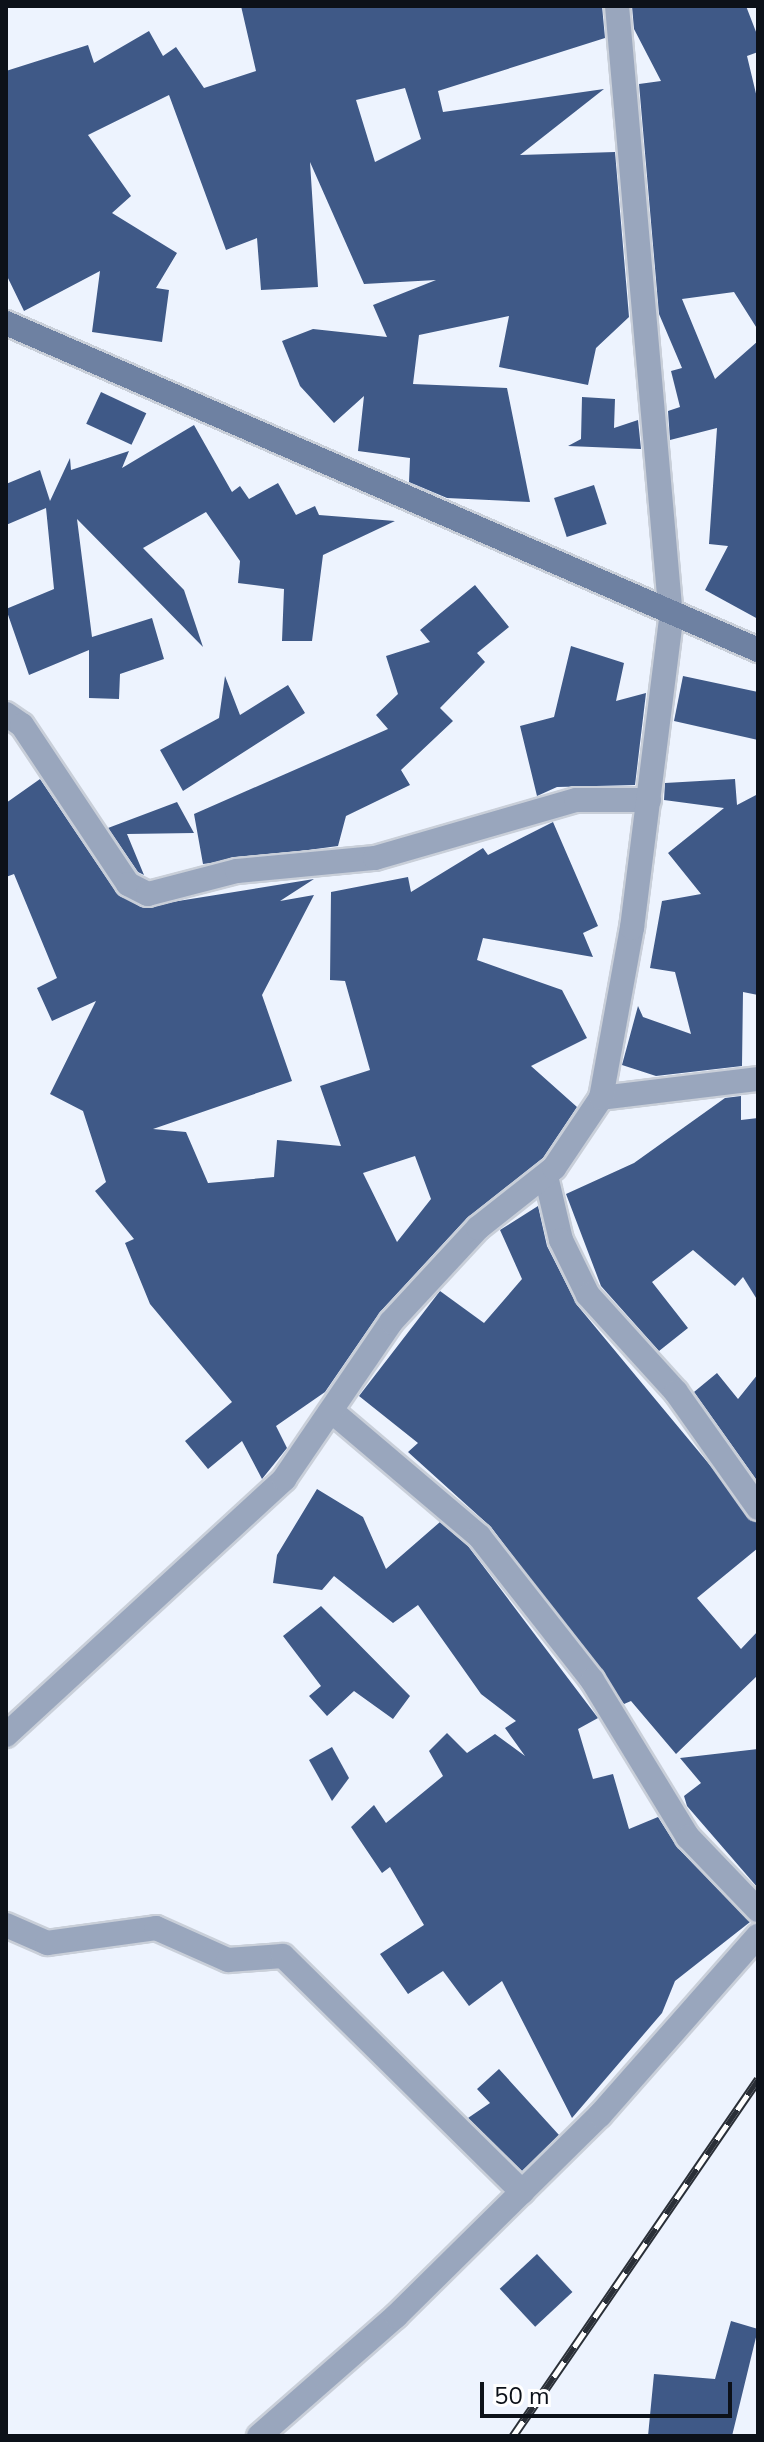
<!DOCTYPE html>
<style>
body{margin:0}
#map{position:relative;width:764px;height:2442px;overflow:hidden;background:#edf3fe;font-family:"Nunito Sans",sans-serif}
div>[style]{position:absolute}
.building>*{inset:0;background:#3f5987;transform-origin:0 0}
.roads{filter:drop-shadow(2px 0 #c9cfd9) drop-shadow(-2px 0 #c9cfd9) drop-shadow(0 2px #c9cfd9) drop-shadow(0 -2px #c9cfd9)}
.minor>*{height:24px;margin:-12px;padding:0 12px;transform-origin:12px;border-radius:12px;background:#99a6bd}
.secondary>*{height:24px;margin:-12px;padding:0 12px;transform-origin:12px;border-radius:12px;background:#6e81a2}
.rail>*{height:9px;margin-top:-4.5px;transform-origin:0;background:repeating-linear-gradient(90deg,#fff 0 18px,#2a2f37 0 36px);box-sizing:border-box;border-block:2px solid #2a2f37}
span{translate:-50% -50%;white-space:nowrap;text-align:center;line-height:1.15;-webkit-text-stroke:8px #fff;paint-order:stroke}
.frame{position:absolute;inset:0;border:8px solid #0c1119;pointer-events:none}
.scale{position:absolute;left:480px;top:2382px;width:252px;height:36px;box-sizing:border-box;border:4px solid #0c1119;border-top:0;padding-left:10px;font-size:24px;line-height:28px;white-space:nowrap;color:#0c1119;-webkit-text-stroke:6px #fff;paint-order:stroke}
</style>
<div id="map">
<div class="building">
<i style="clip-path:polygon(evenodd,241px 6px,602px 6px,605px 38px,438px 91px,443px 112px,604px 89px,520px 155px,615px 152px,629px 317px,596px 348px,588px 385px,499px 367px,509px 316px,419px 335px,413px 384px,507px 388px,530px 502px,447px 498px,409px 482px,410px 458px,358px 451px,364px 396px,334px 423px,300px 386px,282px 341px,313px 329px,387px 337px,373px 305px,436px 280px,364px 284px,310px 162px,318px 287px,261px 290px,257px 238px,226px 250px,169px 95px,88px 135px,131px 196px,112px 213px,177px 253px,156px 288px,169px 290px,162px 342px,92px 332px,100px 271px,24px 311px,6px 274px,6px 71px,88px 45px,94px 63px,149px 31px,163px 56px,176px 47px,204px 88px,256px 71px,241px 6px,405px 88px,421px 139px,375px 162px,356px 100px,405px 88px)"></i>
<i style="clip-path:polygon(632px 6px,746px 6px,758px 37px,758px 52px,747px 56px,758px 102px,758px 330px,734px 292px,682px 299px,715px 379px,758px 341px,758px 619px,705px 590px,728px 546px,709px 544px,717px 428px,670px 440px,668px 411px,680px 407px,671px 371px,682px 368px,659px 314px,639px 84px,661px 81px,634px 29px)"></i>
<i style="left:101px;top:392px;width:50px;height:35px;rotate:25deg"></i>
<i style="clip-path:polygon(582px 397px,615px 399px,614px 428px,638px 420px,641px 449px,568px 446px,581px 439px)"></i>
<i style="clip-path:polygon(194px 425px,232px 492px,240px 486px,249px 499px,278px 483px,296px 515px,315px 506px,319px 515px,395px 521px,323px 555px,312px 641px,282px 641px,284px 589px,238px 583px,240px 561px,206px 512px,143px 548px,184px 590px,203px 647px,77px 519px,92px 637px,152px 618px,164px 659px,120px 674px,119px 699px,89px 698px,89px 650px,29px 675px,6px 609px,54px 589px,46px 508px,6px 525px,6px 484px,40px 470px,50px 501px,70px 458px,71px 470px,129px 451px,122px 468px)"></i>
<i style="left:594px;top:485px;width:41px;height:42px;rotate:72deg"></i>
<i style="clip-path:polygon(475px 585px,509px 627px,477px 653px,485px 662px,440px 708px,453px 721px,401px 770px,410px 785px,346px 816px,338px 846px,203px 864px,194px 814px,388px 729px,376px 715px,398px 694px,386px 656px,430px 642px,420px 630px)"></i>
<i style="clip-path:polygon(571px 646px,624px 663px,616px 701px,646px 693px,635px 785px,557px 787px,537px 796px,520px 726px,554px 717px)"></i>
<i style="clip-path:polygon(225px 676px,240px 715px,288px 685px,305px 713px,183px 791px,160px 750px,219px 718px)"></i>
<i style="clip-path:polygon(683px 676px,758px 692px,758px 740px,674px 721px)"></i>
<i style="clip-path:polygon(evenodd,40px 779px,116px 892px,141px 907px,314px 879px,280px 901px,314px 895px,262px 995px,292px 1081px,153px 1129px,186px 1132px,208px 1183px,274px 1177px,277px 1140px,341px 1146px,320px 1086px,370px 1070px,345px 981px,330px 980px,331px 892px,408px 877px,411px 892px,483px 848px,488px 855px,553px 822px,598px 926px,583px 933px,593px 957px,483px 938px,477px 960px,562px 990px,587px 1038px,531px 1066px,577px 1107px,543px 1158px,467px 1218px,380px 1312px,325px 1392px,276px 1426px,287px 1448px,262px 1479px,242px 1441px,208px 1469px,185px 1441px,232px 1402px,150px 1304px,125px 1243px,134px 1239px,95px 1191px,106px 1182px,83px 1111px,50px 1094px,96px 1001px,52px 1021px,37px 988px,57px 978px,14px 874px,6px 877px,6px 803px,40px 779px,415px 1156px,431px 1199px,397px 1242px,363px 1173px,415px 1156px)"></i>
<i style="clip-path:polygon(735px 779px,737px 805px,758px 794px,758px 995px,743px 992px,742px 1066px,656px 1076px,622px 1065px,638px 1006px,643px 1017px,691px 1034px,675px 972px,650px 968px,662px 901px,701px 894px,668px 853px,724px 808px,664px 800px,665px 783px)"></i>
<i style="clip-path:polygon(177px 802px,194px 833px,127px 834px,144px 875px,138px 872px,108px 828px)"></i>
<i style="clip-path:polygon(741px 1096px,741px 1120px,758px 1118px,758px 1301px,743px 1277px,735px 1286px,693px 1250px,652px 1282px,688px 1328px,659px 1351px,601px 1286px,566px 1194px,634px 1163px,725px 1098px)"></i>
<i style="clip-path:polygon(538px 1206px,547px 1246px,577px 1305px,758px 1523px,758px 1548px,697px 1598px,741px 1649px,758px 1631px,758px 1675px,676px 1754px,631px 1701px,624px 1704px,491px 1527px,408px 1452px,418px 1443px,359px 1396px,440px 1291px,484px 1323px,522px 1279px,500px 1230px)"></i>
<i style="clip-path:polygon(717px 1373px,738px 1399px,758px 1374px,758px 1482px,694px 1392px)"></i>
<i style="clip-path:polygon(317px 1489px,363px 1517px,386px 1569px,440px 1522px,468px 1546px,598px 1718px,578px 1729px,593px 1779px,613px 1774px,629px 1829px,658px 1817px,677px 1847px,750px 1922px,675px 1981px,662px 2013px,572px 2118px,502px 1981px,469px 2006px,443px 1971px,408px 1994px,380px 1954px,424px 1925px,390px 1867px,382px 1873px,351px 1827px,374px 1805px,386px 1823px,443px 1776px,429px 1751px,447px 1733px,467px 1753px,495px 1734px,525px 1756px,505px 1728px,516px 1721px,481px 1694px,418px 1605px,393px 1623px,334px 1576px,322px 1590px,273px 1583px,277px 1555px)"></i>
<i style="clip-path:polygon(321px 1606px,410px 1696px,393px 1719px,354px 1691px,327px 1716px,309px 1696px,321px 1686px,283px 1636px)"></i>
<i style="clip-path:polygon(332px 1747px,349px 1778px,332px 1801px,309px 1760px)"></i>
<i style="clip-path:polygon(758px 1749px,758px 1888px,687px 1806px,684px 1796px,701px 1783px,680px 1758px)"></i>
<i style="clip-path:polygon(499px 2069px,559px 2135px,522px 2171px,468px 2118px,490px 2103px,477px 2089px)"></i>
<i style="left:537px;top:2254px;width:52px;height:51px;rotate:47deg"></i>
<i style="clip-path:polygon(731px 2321px,758px 2329px,732px 2436px,648px 2436px,654px 2374px,715px 2379px)"></i>
</div>
<div class="roads">
<div class="minor">
<i style="left:6px;top:714px;width:19px;rotate:35deg"></i>
<i style="left:22px;top:725px;width:191px;rotate:56.3deg"></i>
<i style="left:128px;top:884px;width:22px;rotate:27deg"></i>
<i style="left:148px;top:894px;width:92px;rotate:-14.5deg"></i>
<i style="left:237px;top:871px;width:139px;rotate:-5.4deg"></i>
<i style="left:375px;top:858px;width:209px;rotate:-16.1deg"></i>
<i style="left:576px;top:800px;width:73px"></i>
<i style="left:601px;top:1098px;width:158px;rotate:-6.9deg"></i>
<i style="left:546px;top:1176px;width:66px;rotate:76.8deg"></i>
<i style="left:561px;top:1240px;width:61px;rotate:63.9deg"></i>
<i style="left:588px;top:1295px;width:131px;rotate:47.8deg"></i>
<i style="left:676px;top:1392px;width:142px;rotate:54.7deg"></i>
<i style="left:335px;top:1414px;width:189px;rotate:40.3deg"></i>
<i style="left:479px;top:1536px;width:183px;rotate:51.9deg"></i>
<i style="left:592px;top:1680px;width:184px;rotate:58.6deg"></i>
<i style="left:688px;top:1837px;width:101px;rotate:46.2deg"></i>
<i style="left:6px;top:1735px;width:378px;rotate:-42.6deg"></i>
<i style="left:284px;top:1479px;width:190px;rotate:-55.7deg"></i>
<i style="left:391px;top:1322px;width:128px;rotate:-47.2deg"></i>
<i style="left:478px;top:1228px;width:97px;rotate:-38.3deg"></i>
<i style="left:554px;top:1168px;width:84px;rotate:-56.1deg"></i>
<i style="left:601px;top:1098px;width:173px;rotate:-79.7deg"></i>
<i style="left:632px;top:928px;width:312px;rotate:-82.8deg"></i>
<i style="left:671px;top:618px;width:614px;rotate:-95.04deg"></i>
<i style="left:6px;top:1925px;width:45px;rotate:23.7deg"></i>
<i style="left:47px;top:1943px;width:110px;rotate:-7.8deg"></i>
<i style="left:156px;top:1928px;width:79px;rotate:24deg"></i>
<i style="left:228px;top:1960px;width:55px;rotate:-4.2deg"></i>
<i style="left:283px;top:1956px;width:336px;rotate:44.6deg"></i>
<i style="left:259px;top:2436px;width:182px;rotate:-41.2deg"></i>
<i style="left:396px;top:2316px;width:286px;rotate:-44.6deg"></i>
<i style="left:600px;top:2115px;width:239px;rotate:-48.6deg"></i>
</div>
<div class="secondary">
<i style="left:6px;top:323px;width:820px;rotate:23.5deg"></i>
</div>
</div>
<div class="rail">
<i style="left:513px;top:2436px;width:433px;rotate:-55.5deg"></i>
</div>
<div class="frame"></div>
<div class="scale">50 m</div>
</div>
